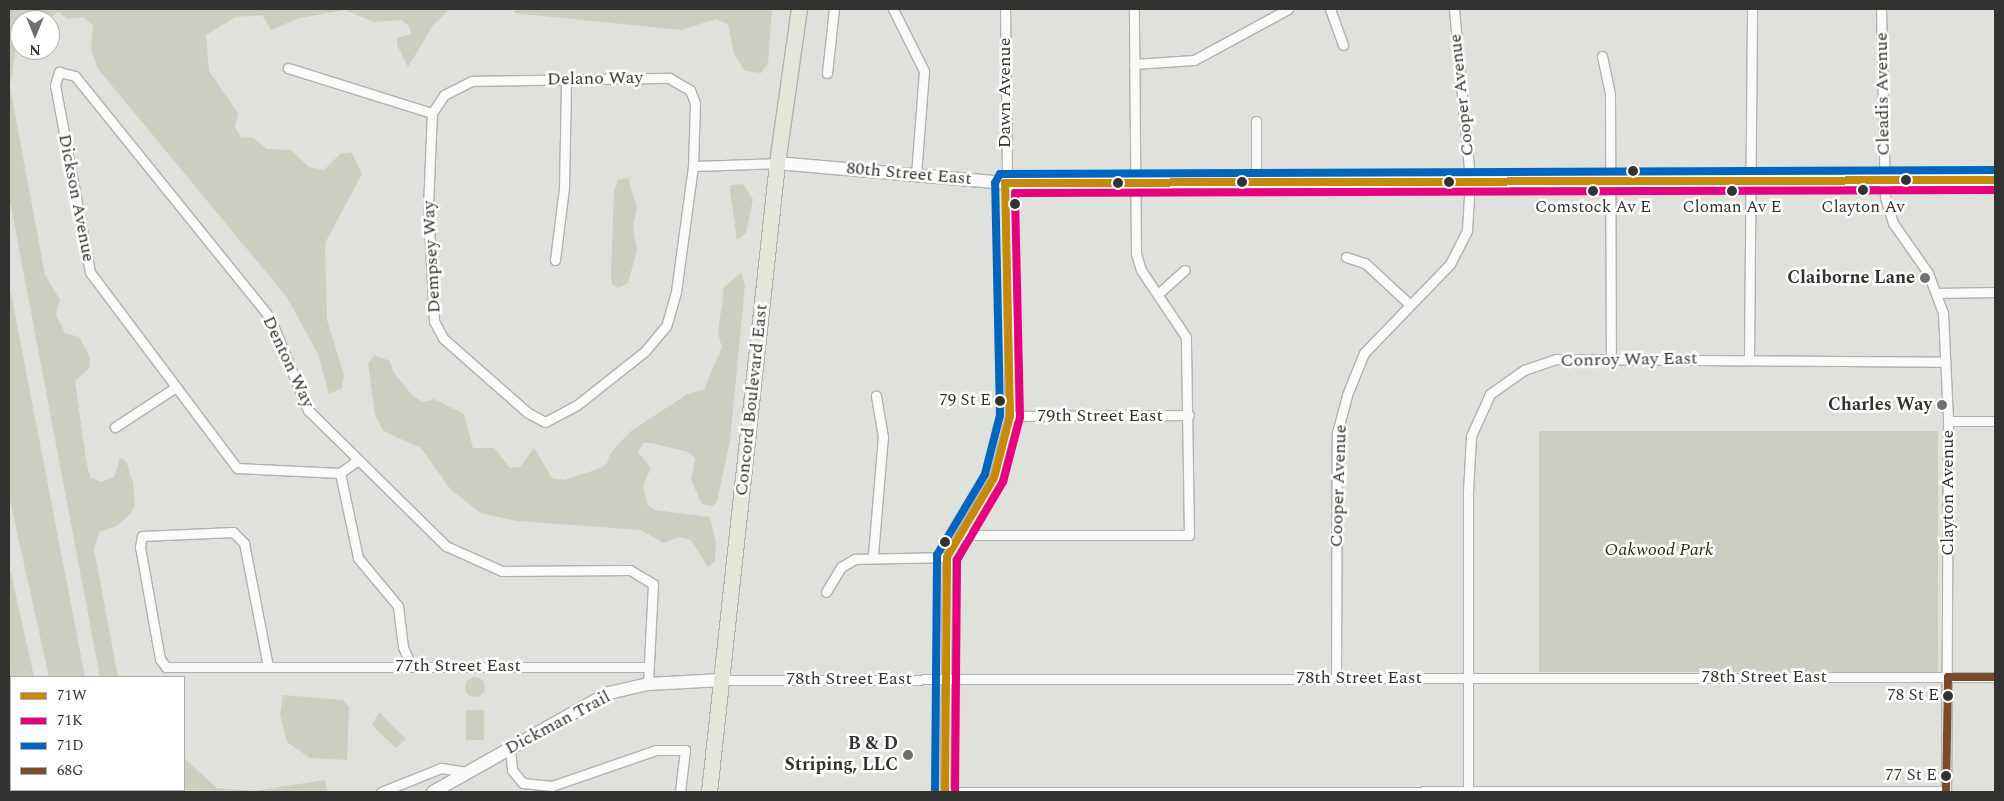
<!DOCTYPE html>
<style>
body{margin:0}
#map{position:relative;width:2004px;height:801px;overflow:hidden;background:#dfe1dc;font-family:Spectral,serif}
div>[style]{position:absolute}
.green>*{inset:0;background:#cbcfbf;transform-origin:0 0}
.round{border-radius:50%}
.roads{filter:drop-shadow(1px 0 #b0b1ae) drop-shadow(-1px 0 #b0b1ae) drop-shadow(0 1px #b0b1ae) drop-shadow(0 -1px #b0b1ae)}
.street>*{height:9px;margin:-4.5px;padding:0 4.5px;transform-origin:4.5px;border-radius:4.5px;background:#fafafa}
.secondary>*{height:12px;margin:-6px;padding:0 6px;transform-origin:6px;border-radius:6px;background:#fafafa}
.primary>*{height:15px;margin:-7.5px;padding:0 7.5px;transform-origin:7.5px;border-radius:7.5px;background:#e4e6da}
.bus-1>*{height:8px;margin:-4px;padding:0 4px;transform-origin:4px;border-radius:4px;background:#c6890c}
.bus-2>*{height:8px;margin:-4px;padding:0 4px;transform-origin:4px;border-radius:4px;background:#e5007d}
.bus-3>*{height:8px;margin:-4px;padding:0 4px;transform-origin:4px;border-radius:4px;background:#0065bd}
.bus-4>*{height:8px;margin:-4px;padding:0 4px;transform-origin:4px;border-radius:4px;background:#7a4b2a}
.dots>*{width:14px;height:14px;translate:-50% -50%;box-sizing:border-box;border:2px solid #fff;border-radius:50%}
span{translate:-50% -50%;white-space:nowrap;text-align:center;line-height:1.15;-webkit-text-stroke:5px #fff;paint-order:stroke}
.bus-label{font-size:17px;color:#323230}
.right{translate:-100% -50%;text-align:right}
.street-label{font-size:18px;color:#323230}
.poi-label{font-size:18px;color:#323230;font-weight:700}
.park-label{font-size:18px;color:#2a3005;font-style:italic}
.frame{position:absolute;inset:0;border:10px solid #323230;pointer-events:none}
.legend{position:absolute;left:10px;top:676px;width:175px;height:115px;box-sizing:border-box;background:#fff;border:1px solid #adadac;margin:0;padding:6px 9px;list-style:none;font-size:15px;color:#323230}
.legend li{display:flex;align-items:center;gap:10px;height:25px}
.legend b{width:25px;border:1px solid #adadac}
.north{position:absolute;left:10px;top:10px;width:50px;height:50px;box-sizing:border-box;background:#fff;border:1px solid #adadac;border-radius:50%;rotate:180deg;font-size:14px;font-weight:700;line-height:20px;text-align:center;color:#323230}
.north::after{content:'';display:block;margin:auto;width:18px;height:22px;background:#6f6f6c;clip-path:polygon(50% 0,100% 100%,50% 72%,0 100%)}
</style>
<div id="map">
<div class="green">
<i style="clip-path:polygon(9px 9px,450px 9px,434px 24px,408px 67px,397px 45px,397px 38px,411px 34px,409px 26px,401px 20px,374px 22px,345px 10px,299px 18px,271px 30px,262px 15px,236px 17px,206px 35px,209px 71px,238px 113px,235px 127px,241px 138px,252px 137px,267px 149px,291px 150px,309px 167px,324px 170px,340px 154px,351px 152px,362px 174px,325px 243px,327px 320px,344px 375px,342px 388px,329px 394px,318px 354px,286px 296px,98px 69px,91px 50px,93px 26px,84px 17px,68px 19px,58px 12px,48px 20px,20px 20px,10px 87px,45px 275px,60px 300px,56px 315px,65px 333px,79px 337px,90px 358px,90px 367px,75px 381px,86px 460px,90px 477px,101px 482px,114px 477px,120px 458px,126px 461px,133px 483px,135px 506px,131px 513px,117px 526px,99px 532px,94px 549px,118px 677px,100px 677px,9px 196px)"></i>
<i style="clip-path:polygon(516px 9px,772px 9px,768px 63px,761px 73px,745px 71px,734px 54px,728px 24px,716px 19px,681px 30px,514px 13px)"></i>
<i style="clip-path:polygon(628px 178px,637px 208px,633px 226px,637px 250px,628px 283px,618px 288px,612px 284px,611px 275px,614px 191px,618px 180px)"></i>
<i style="clip-path:polygon(743px 184px,753px 199px,746px 233px,737px 240px,730px 190px,731px 185px)"></i>
<i style="clip-path:polygon(741px 273px,745px 285px,730px 441px,717px 501px,713px 506px,702px 504px,691px 480px,695px 458px,688px 452px,652px 443px,643px 443px,638px 452px,651px 468px,643px 486px,647px 504px,655px 510px,710px 517px,716px 544px,715px 561px,708px 567px,691px 540px,679px 537px,664px 543px,641px 530px,517px 521px,481px 513px,451px 490px,421px 448px,383px 431px,375px 414px,368px 363px,374px 355px,390px 361px,394px 373px,412px 395px,423px 402px,434px 399px,464px 414px,473px 448px,494px 448px,510px 468px,520px 467px,534px 448px,552px 478px,564px 480px,595px 470px,606px 465px,612px 451px,631px 431px,686px 395px,704px 389px,722px 347px,718px 334px,724px 287px)"></i>
<i style="clip-path:polygon(9px 283px,85px 677px,49px 677px,9px 496px)"></i>
<i style="left:1539px;top:431px;width:399px;height:241px"></i>
<i style="clip-path:polygon(9px 564px,34px 677px,11px 677px,11px 748px)"></i>
<i class="round" style="left:465px;top:677px;width:20px;height:20px"></i>
<i style="clip-path:polygon(283px 695px,343px 700px,349px 707px,347px 760px,310px 758px,287px 742px,280px 715px)"></i>
<i style="left:466px;top:710px;width:18px;height:30px"></i>
<i style="clip-path:polygon(379px 712px,406px 739px,396px 748px,372px 725px)"></i>
<i style="clip-path:polygon(184px 758px,217px 788px,254px 791px,325px 780px,328px 792px,127px 790px,184px 790px)"></i>
</div>
<div class="roads">
<div class="street">
<i style="left:893px;top:9px;width:69px;rotate:63.4deg"></i>
<i style="left:924px;top:71px;width:104px;rotate:94.4deg"></i>
<i style="left:1330px;top:9px;width:38px;rotate:70deg"></i>
<i style="left:1881px;top:9px;width:188px;rotate:88.8deg"></i>
<i style="left:1885px;top:197px;width:27px;rotate:73deg"></i>
<i style="left:1893px;top:223px;width:61px;rotate:55deg"></i>
<i style="left:1928px;top:273px;width:43px;rotate:69.4deg"></i>
<i style="left:1943px;top:313px;width:108px;rotate:87.3deg"></i>
<i style="left:1948px;top:421px;width:371px;rotate:90.3deg"></i>
<i style="left:1602px;top:56px;width:39px;rotate:78deg"></i>
<i style="left:1610px;top:94px;width:264px;rotate:89.8deg"></i>
<i style="left:1134px;top:64px;width:60px;rotate:-3.8deg"></i>
<i style="left:1194px;top:60px;width:107px;rotate:-28.5deg"></i>
<i style="left:288px;top:68px;width:151px;rotate:17.4deg"></i>
<i style="left:827px;top:73px;width:64px;rotate:-83.8deg"></i>
<i style="left:669px;top:78px;width:24px;rotate:30deg"></i>
<i style="left:690px;top:90px;width:14px;rotate:69deg"></i>
<i style="left:695px;top:103px;width:63px;rotate:91.8deg"></i>
<i style="left:693px;top:166px;width:127px;rotate:97.7deg"></i>
<i style="left:676px;top:292px;width:35px;rotate:106deg"></i>
<i style="left:666px;top:326px;width:34px;rotate:130deg"></i>
<i style="left:644px;top:352px;width:85px;rotate:141.7deg"></i>
<i style="left:577px;top:405px;width:36px;rotate:152deg"></i>
<i style="left:545px;top:422px;width:19px;rotate:-152deg"></i>
<i style="left:528px;top:413px;width:113px;rotate:-138.6deg"></i>
<i style="left:443px;top:338px;width:19px;rotate:-118deg"></i>
<i style="left:434px;top:321px;width:114px;rotate:-93deg"></i>
<i style="left:428px;top:207px;width:94px;rotate:-87.6deg"></i>
<i style="left:432px;top:113px;width:22px;rotate:-56deg"></i>
<i style="left:444px;top:95px;width:31px;rotate:-27deg"></i>
<i style="left:472px;top:81px;width:197px;rotate:-0.9deg"></i>
<i style="left:1256px;top:121px;width:59px;rotate:90deg"></i>
<i style="left:693px;top:166px;width:84px;rotate:-2deg"></i>
<i style="left:1346px;top:257px;width:20px;rotate:18deg"></i>
<i style="left:1365px;top:263px;width:59px;rotate:42.9deg"></i>
<i style="left:555px;top:260px;width:73px;rotate:-82.9deg"></i>
<i style="left:564px;top:188px;width:109px;rotate:-88.9deg"></i>
<i style="left:1936px;top:293px;width:59px;rotate:-1deg"></i>
<i style="left:1158px;top:294px;width:36px;rotate:-42deg"></i>
<i style="left:1749px;top:358px;width:349px;rotate:-89.5deg"></i>
<i style="left:1010px;top:416px;width:179px;rotate:-0.3deg"></i>
<i style="left:1948px;top:421px;width:47px"></i>
<i style="left:115px;top:427px;width:73px;rotate:-33.3deg"></i>
<i style="left:358px;top:460px;width:22px;rotate:144deg"></i>
<i style="left:340px;top:473px;width:103px;rotate:-177.2deg"></i>
<i style="left:237px;top:468px;width:245px;rotate:-126.9deg"></i>
<i style="left:90px;top:272px;width:190px;rotate:-100.6deg"></i>
<i style="left:55px;top:85px;width:14px;rotate:-73deg"></i>
<i style="left:59px;top:72px;width:16px;rotate:14deg"></i>
<i style="left:75px;top:76px;width:311px;rotate:51.1deg"></i>
<i style="left:270px;top:318px;width:100px;rotate:67.6deg"></i>
<i style="left:308px;top:410px;width:194px;rotate:44.6deg"></i>
<i style="left:446px;top:546px;width:61px;rotate:24.1deg"></i>
<i style="left:502px;top:571px;width:128px;rotate:-0.4deg"></i>
<i style="left:630px;top:570px;width:27px;rotate:31deg"></i>
<i style="left:653px;top:584px;width:100px;rotate:92.9deg"></i>
<i style="left:340px;top:473px;width:87px;rotate:78deg"></i>
<i style="left:358px;top:558px;width:62px;rotate:50.2deg"></i>
<i style="left:398px;top:606px;width:41px;rotate:83deg"></i>
<i style="left:403px;top:647px;width:20px;rotate:66deg"></i>
<i style="left:233px;top:532px;width:16px;rotate:45deg"></i>
<i style="left:244px;top:543px;width:126px;rotate:79deg"></i>
<i style="left:268px;top:667px;width:102px;rotate:180deg"></i>
<i style="left:166px;top:667px;width:10px;rotate:-127deg"></i>
<i style="left:160px;top:659px;width:114px;rotate:-100.1deg"></i>
<i style="left:140px;top:547px;width:11px;rotate:-80deg"></i>
<i style="left:142px;top:536px;width:91px;rotate:-2.5deg"></i>
<i style="left:962px;top:535px;width:227px"></i>
<i style="left:1189px;top:535px;width:198px;rotate:-90.9deg"></i>
<i style="left:1186px;top:337px;width:81px;rotate:-123.9deg"></i>
<i style="left:1141px;top:270px;width:17px;rotate:-107deg"></i>
<i style="left:1136px;top:254px;width:245px;rotate:-90.5deg"></i>
<i style="left:873px;top:555px;width:118px;rotate:-85.2deg"></i>
<i style="left:883px;top:437px;width:42px;rotate:-99.7deg"></i>
<i style="left:826px;top:592px;width:29px;rotate:-59deg"></i>
<i style="left:841px;top:567px;width:16px;rotate:-30deg"></i>
<i style="left:855px;top:559px;width:92px;rotate:-1.2deg"></i>
<i style="left:268px;top:667px;width:380px"></i>
<i style="left:1336px;top:678px;width:245px;rotate:-89.8deg"></i>
<i style="left:1337px;top:433px;width:39px;rotate:-75deg"></i>
<i style="left:1347px;top:395px;width:45px;rotate:-68deg"></i>
<i style="left:1364px;top:353px;width:124px;rotate:-46deg"></i>
<i style="left:1450px;top:264px;width:38px;rotate:-63deg"></i>
<i style="left:1467px;top:230px;width:51px;rotate:-86.6deg"></i>
<i style="left:1470px;top:179px;width:171px;rotate:-95.4deg"></i>
<i style="left:722px;top:680px;width:1273px;rotate:-0.14deg"></i>
<i style="left:510px;top:750px;width:20px;rotate:84deg"></i>
<i style="left:512px;top:770px;width:17px;rotate:50deg"></i>
<i style="left:523px;top:783px;width:29px;rotate:6deg"></i>
<i style="left:552px;top:786px;width:110px;rotate:-19.1deg"></i>
<i style="left:656px;top:750px;width:29px"></i>
<i style="left:685px;top:750px;width:42px;rotate:96.8deg"></i>
<i style="left:9px;top:764px;width:11px;rotate:80deg"></i>
<i style="left:14px;top:790px;width:2px;rotate:90deg"></i>
<i style="left:41px;top:790px;width:5px;rotate:22deg"></i>
<i style="left:1468px;top:791px;width:299px;rotate:-90deg"></i>
<i style="left:1468px;top:492px;width:56px;rotate:-86.9deg"></i>
<i style="left:1471px;top:436px;width:46px;rotate:-65.7deg"></i>
<i style="left:1490px;top:394px;width:42px;rotate:-35.2deg"></i>
<i style="left:1524px;top:370px;width:34px;rotate:-19deg"></i>
<i style="left:1556px;top:359px;width:389px;rotate:0.4deg"></i>
<i style="left:381px;top:792px;width:65px;rotate:-21.8deg"></i>
<i style="left:441px;top:768px;width:26px;rotate:9deg"></i>
<i style="left:945px;top:792px;width:1001px;rotate:-0.06deg"></i>
<i style="left:945px;top:792px;width:235px;rotate:-89.5deg"></i>
<i style="left:947px;top:557px;width:92px;rotate:-59.3deg"></i>
<i style="left:994px;top:478px;width:64px;rotate:-75.5deg"></i>
<i style="left:1010px;top:416px;width:407px;rotate:-90.7deg"></i>
</div>
<div class="secondary">
<i style="left:777px;top:163px;width:229px;rotate:5deg"></i>
<i style="left:1005px;top:183px;width:990px;rotate:-0.17deg"></i>
<i style="left:433px;top:792px;width:202px;rotate:-29.4deg"></i>
<i style="left:609px;top:693px;width:40px;rotate:-13deg"></i>
<i style="left:648px;top:684px;width:74px;rotate:-3.1deg"></i>
</div>
<div class="primary">
<i style="left:709px;top:792px;width:633px;rotate:-83.83deg"></i>
<i style="left:777px;top:163px;width:156px;rotate:-81.9deg"></i>
</div>
</div>
<div class="bus-1">
<i style="left:945px;top:792px;width:235px;rotate:-89.5deg"></i>
<i style="left:947px;top:557px;width:92px;rotate:-59.3deg"></i>
<i style="left:994px;top:478px;width:64px;rotate:-75.5deg"></i>
<i style="left:1010px;top:416px;width:233px;rotate:-91.2deg"></i>
<i style="left:1005px;top:183px;width:990px;rotate:-0.17deg"></i>
</div>
<div class="bus-2">
<i style="left:955px;top:792px;width:232px;rotate:-89.5deg"></i>
<i style="left:957px;top:560px;width:91px;rotate:-59.5deg"></i>
<i style="left:1003px;top:482px;width:67px;rotate:-75.3deg"></i>
<i style="left:1020px;top:417px;width:224px;rotate:-91.3deg"></i>
<i style="left:1015px;top:193px;width:980px;rotate:-0.18deg"></i>
</div>
<div class="bus-3">
<i style="left:935px;top:792px;width:237px;rotate:-89.5deg"></i>
<i style="left:937px;top:555px;width:94px;rotate:-59.3deg"></i>
<i style="left:985px;top:474px;width:61px;rotate:-75.7deg"></i>
<i style="left:1000px;top:415px;width:232px;rotate:-91.2deg"></i>
<i style="left:995px;top:183px;width:10px;rotate:-61deg"></i>
<i style="left:1000px;top:174px;width:995px;rotate:-0.23deg"></i>
</div>
<div class="bus-4">
<i style="left:1946px;top:792px;width:115px;rotate:-89deg"></i>
<i style="left:1948px;top:677px;width:47px"></i>
</div>
<div class="dots">
<i style="left:1633px;top:171px;background:#323230"></i>
<i style="left:1906px;top:180px;background:#323230"></i>
<i style="left:1242px;top:182px;background:#323230"></i>
<i style="left:1449px;top:182px;background:#323230"></i>
<i style="left:1118px;top:183px;background:#323230"></i>
<i style="left:1863px;top:190px;background:#323230"></i>
<i style="left:1593px;top:191px;background:#323230"></i>
<i style="left:1732px;top:191px;background:#323230"></i>
<i style="left:1015px;top:204px;background:#323230"></i>
<i style="left:1925px;top:278px;background:#6f6f6c"></i>
<i style="left:1000px;top:401px;background:#323230"></i>
<i style="left:1942px;top:405px;background:#6f6f6c"></i>
<i style="left:945px;top:542px;background:#323230"></i>
<i style="left:1948px;top:696px;background:#323230"></i>
<i style="left:908px;top:755px;background:#6f6f6c"></i>
<i style="left:1946px;top:776px;background:#323230"></i>
</div>
<div class="bus-label">
<span style="left:1593px;top:208px">Comstock Av E</span>
<span style="left:1732px;top:208px">Cloman Av E</span>
<span style="left:1863px;top:208px">Clayton Av</span>
<span class="right" style="left:991px;top:401px">79 St E</span>
<span class="right" style="left:1939px;top:696px">78 St E</span>
<span class="right" style="left:1937px;top:776px">77 St E</span>
</div>
<div class="street-label">
<span style="left:595px;top:79px;rotate:-1deg">Delano Way</span>
<span style="left:1005px;top:93px;rotate:-90deg">Dawn Avenue</span>
<span style="left:1883px;top:94px;rotate:-91deg">Cleadis Avenue</span>
<span style="left:1462px;top:95px;rotate:-96deg">Cooper Avenue</span>
<span style="left:909px;top:174px;rotate:5deg">80th Street East</span>
<span style="left:76px;top:198px;rotate:79deg">Dickson Avenue</span>
<span style="left:432px;top:257px;rotate:-93deg">Dempsey Way</span>
<span style="left:1629px;top:360px;rotate:-1deg">Conroy Way East</span>
<span style="left:288px;top:362px;rotate:65deg">Denton Way</span>
<span style="left:752px;top:400px;rotate:-84deg">Concord Boulevard East</span>
<span style="left:1100px;top:416px">79th Street East</span>
<span style="left:1339px;top:486px;rotate:-88deg">Cooper Avenue</span>
<span style="left:1948px;top:493px;rotate:-90deg">Clayton Avenue</span>
<span style="left:458px;top:666px">77th Street East</span>
<span style="left:1764px;top:677px">78th Street East</span>
<span style="left:1359px;top:678px">78th Street East</span>
<span style="left:849px;top:679px">78th Street East</span>
<span style="left:558px;top:723px;rotate:-28deg">Dickman Trail</span>
</div>
<div class="poi-label">
<span class="right" style="left:1915px;top:278px">Claiborne Lane</span>
<span class="right" style="left:1932px;top:405px">Charles Way</span>
<span class="right" style="left:898px;top:755px">B &amp; D<br>Striping, LLC</span>
</div>
<div class="park-label">
<span style="left:1659px;top:550px">Oakwood Park</span>
</div>
<div class="frame"></div>
<ul class="legend">
<li><b style="height:6px;background:#c6890c"></b>71W</li>
<li><b style="height:6px;background:#e5007d"></b>71K</li>
<li><b style="height:6px;background:#0065bd"></b>71D</li>
<li><b style="height:6px;background:#7a4b2a"></b>68G</li>
</ul>
<div class="north">N</div>
</div>
